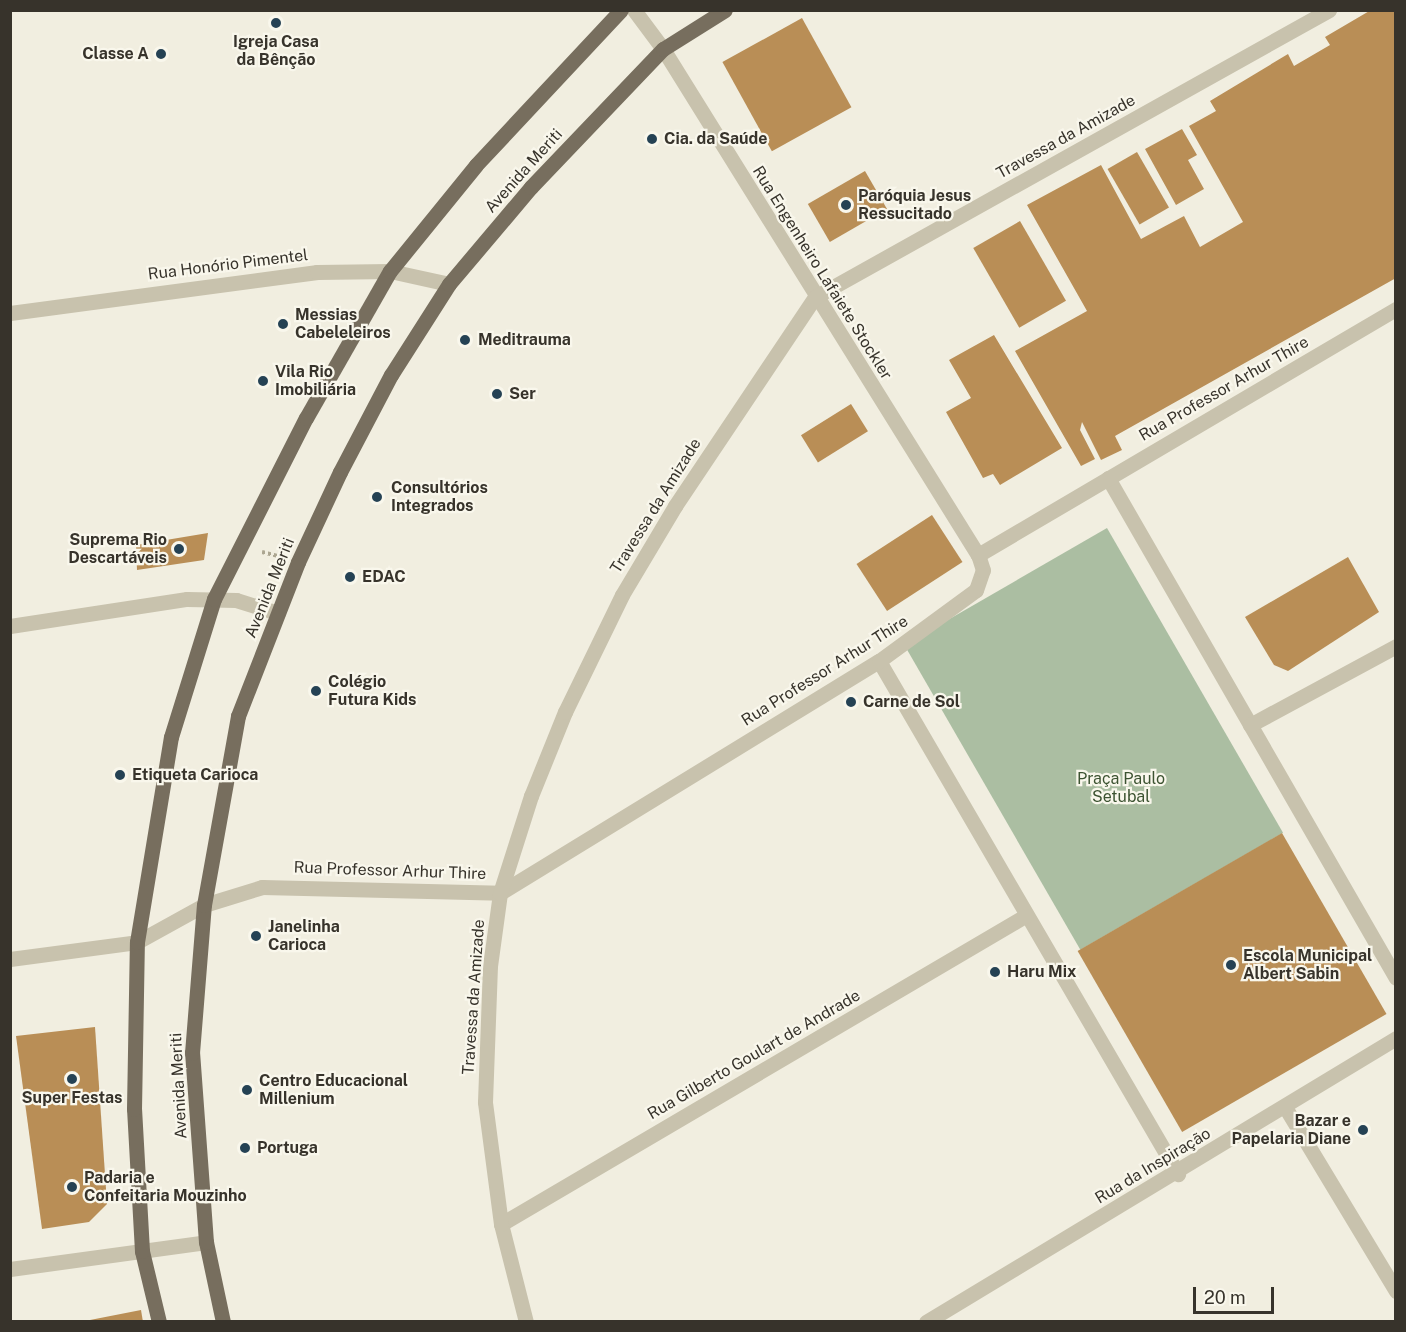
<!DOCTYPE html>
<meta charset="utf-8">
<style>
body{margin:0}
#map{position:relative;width:1406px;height:1332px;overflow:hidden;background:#f1eee0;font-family:"Public Sans",sans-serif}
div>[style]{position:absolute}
.green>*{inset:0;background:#abbea2;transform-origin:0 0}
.building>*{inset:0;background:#b98e56;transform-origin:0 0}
.path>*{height:4px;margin-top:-2px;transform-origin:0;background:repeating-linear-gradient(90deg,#aca691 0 3px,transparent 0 6px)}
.minor>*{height:15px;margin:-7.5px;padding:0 7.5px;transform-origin:7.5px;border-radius:7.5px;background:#c8c2ad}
.primary>*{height:15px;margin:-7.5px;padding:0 7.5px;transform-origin:7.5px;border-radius:7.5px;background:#776e5e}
.dots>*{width:16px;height:16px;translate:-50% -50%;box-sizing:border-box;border:3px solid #f9f7ec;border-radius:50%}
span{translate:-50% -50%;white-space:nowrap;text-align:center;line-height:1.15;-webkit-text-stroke:4.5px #f9f7ec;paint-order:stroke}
.poi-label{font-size:16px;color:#37332b;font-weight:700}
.right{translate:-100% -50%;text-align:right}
.left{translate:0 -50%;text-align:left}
.street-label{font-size:16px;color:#37332b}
.park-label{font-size:16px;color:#3c5331}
.frame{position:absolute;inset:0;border:12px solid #37332b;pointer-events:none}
.scale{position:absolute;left:1193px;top:1287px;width:81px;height:27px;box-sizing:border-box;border:3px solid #37332b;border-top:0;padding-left:8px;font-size:18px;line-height:21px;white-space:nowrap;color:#37332b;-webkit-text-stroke:4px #f9f7ec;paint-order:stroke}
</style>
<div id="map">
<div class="green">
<i style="left:1107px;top:528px;width:352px;height:234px;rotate:60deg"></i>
</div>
<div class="building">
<i style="clip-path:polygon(1371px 10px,1396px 10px,1396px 278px,1115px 436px,1122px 450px,1101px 460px,1082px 422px,1080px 430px,1095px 459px,1081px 466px,1015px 351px,1087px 311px,1027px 205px,1101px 165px,1141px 239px,1184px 216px,1200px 247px,1243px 222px,1189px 126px,1216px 111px,1210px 101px,1288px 54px,1294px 66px,1330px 45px,1325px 37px)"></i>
<i style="left:802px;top:18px;width:102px;height:91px;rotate:61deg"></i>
<i style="clip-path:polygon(1182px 129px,1197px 155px,1188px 160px,1204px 189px,1176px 205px,1145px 149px)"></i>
<i style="left:1137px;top:152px;width:64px;height:34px;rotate:60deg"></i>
<i style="left:865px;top:171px;width:44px;height:66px;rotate:60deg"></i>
<i style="left:1020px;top:221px;width:92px;height:54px;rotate:60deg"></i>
<i style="clip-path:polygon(994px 335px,1062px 448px,1000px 485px,993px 474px,983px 478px,946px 412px,971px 398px,949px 360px)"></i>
<i style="left:851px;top:404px;width:32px;height:59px;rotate:58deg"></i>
<i style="left:932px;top:515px;width:56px;height:90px;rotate:57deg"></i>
<i style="clip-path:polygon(208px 533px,204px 560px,137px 570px,136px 545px)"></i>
<i style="clip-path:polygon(1348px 557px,1379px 612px,1288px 671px,1274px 665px,1245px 617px)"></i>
<i style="left:1282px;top:833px;width:209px;height:236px;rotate:60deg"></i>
<i style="clip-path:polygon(95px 1027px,107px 1204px,89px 1222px,42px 1229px,16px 1036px)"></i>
<i style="clip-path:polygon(141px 1310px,143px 1322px,90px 1322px,90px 1320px)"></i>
</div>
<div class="path">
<i style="left:262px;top:552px;width:16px;rotate:14deg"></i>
</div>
<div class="minor">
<i style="left:634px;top:10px;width:49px;rotate:53.4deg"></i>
<i style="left:663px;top:49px;width:596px;rotate:58.1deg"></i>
<i style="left:10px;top:313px;width:310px;rotate:-7.6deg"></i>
<i style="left:317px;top:272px;width:73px;rotate:-0.8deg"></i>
<i style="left:390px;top:271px;width:60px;rotate:12.4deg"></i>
<i style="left:1108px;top:478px;width:577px;rotate:60.06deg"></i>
<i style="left:10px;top:626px;width:179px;rotate:-8.7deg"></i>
<i style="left:187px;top:599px;width:49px;rotate:1.2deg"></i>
<i style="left:236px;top:600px;width:44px;rotate:17.2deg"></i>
<i style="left:879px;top:661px;width:594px;rotate:59.76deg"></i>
<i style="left:1250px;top:725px;width:166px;rotate:-28.4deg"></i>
<i style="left:10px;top:959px;width:128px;rotate:-7.6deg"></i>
<i style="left:137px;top:942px;width:77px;rotate:-28.9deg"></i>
<i style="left:204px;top:905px;width:61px;rotate:-17.2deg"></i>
<i style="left:262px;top:887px;width:238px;rotate:1.4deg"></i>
<i style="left:500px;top:893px;width:444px;rotate:-31.5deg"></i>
<i style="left:879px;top:661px;width:120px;rotate:-36.2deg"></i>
<i style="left:976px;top:590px;width:21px;rotate:-71deg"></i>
<i style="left:983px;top:570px;width:16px;rotate:-108deg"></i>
<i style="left:978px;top:555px;width:485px;rotate:-30.5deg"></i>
<i style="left:1285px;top:1107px;width:215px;rotate:58.9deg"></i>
<i style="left:501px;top:1224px;width:608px;rotate:-30.45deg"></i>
<i style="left:10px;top:1269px;width:198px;rotate:-7.8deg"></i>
<i style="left:526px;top:1322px;width:101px;rotate:-104.3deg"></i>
<i style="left:501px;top:1224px;width:123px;rotate:-97.5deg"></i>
<i style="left:485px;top:1102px;width:136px;rotate:-87.9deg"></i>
<i style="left:490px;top:966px;width:74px;rotate:-82.2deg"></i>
<i style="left:500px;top:893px;width:102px;rotate:-72.3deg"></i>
<i style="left:531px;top:796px;width:91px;rotate:-68deg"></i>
<i style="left:565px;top:712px;width:130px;rotate:-64deg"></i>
<i style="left:622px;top:595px;width:104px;rotate:-59.2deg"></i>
<i style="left:675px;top:506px;width:252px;rotate:-56.2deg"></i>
<i style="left:815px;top:297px;width:589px;rotate:-29.18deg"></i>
<i style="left:926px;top:1322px;width:549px;rotate:-31.14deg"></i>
</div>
<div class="primary">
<i style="left:159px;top:1322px;width:73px;rotate:-103.5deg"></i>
<i style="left:142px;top:1251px;width:142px;rotate:-93.2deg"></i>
<i style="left:134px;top:1109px;width:167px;rotate:-89deg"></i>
<i style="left:137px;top:942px;width:208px;rotate:-80.6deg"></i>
<i style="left:171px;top:737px;width:145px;rotate:-72.7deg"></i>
<i style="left:214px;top:599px;width:203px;rotate:-63.1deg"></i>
<i style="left:306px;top:418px;width:169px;rotate:-60.3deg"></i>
<i style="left:390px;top:271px;width:136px;rotate:-50.9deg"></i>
<i style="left:476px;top:165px;width:212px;rotate:-46.9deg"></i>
<i style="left:223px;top:1322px;width:82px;rotate:-102deg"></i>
<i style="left:206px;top:1242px;width:190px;rotate:-94.2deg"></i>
<i style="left:192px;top:1053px;width:148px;rotate:-85.4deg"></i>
<i style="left:204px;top:905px;width:192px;rotate:-79.8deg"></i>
<i style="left:238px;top:716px;width:165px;rotate:-68.7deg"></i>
<i style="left:298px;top:562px;width:99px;rotate:-65deg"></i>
<i style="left:340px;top:472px;width:110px;rotate:-62.3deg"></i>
<i style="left:391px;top:375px;width:108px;rotate:-57.5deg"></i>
<i style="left:449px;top:284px;width:127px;rotate:-49.8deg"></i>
<i style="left:531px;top:187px;width:191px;rotate:-46.3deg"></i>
<i style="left:663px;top:49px;width:73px;rotate:-32.2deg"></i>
</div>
<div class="dots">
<i style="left:276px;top:23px;background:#254254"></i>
<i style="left:161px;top:54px;background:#254254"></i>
<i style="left:652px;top:139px;background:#254254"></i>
<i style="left:846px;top:205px;background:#254254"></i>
<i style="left:283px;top:324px;background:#254254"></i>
<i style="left:465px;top:340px;background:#254254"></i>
<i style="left:263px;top:381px;background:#254254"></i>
<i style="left:497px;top:394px;background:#254254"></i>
<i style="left:377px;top:497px;background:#254254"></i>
<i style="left:179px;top:549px;background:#254254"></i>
<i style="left:350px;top:577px;background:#254254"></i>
<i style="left:316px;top:691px;background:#254254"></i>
<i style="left:851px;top:702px;background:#254254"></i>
<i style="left:120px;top:775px;background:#254254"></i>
<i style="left:256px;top:936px;background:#254254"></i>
<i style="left:1231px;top:965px;background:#254254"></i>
<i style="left:995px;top:972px;background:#254254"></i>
<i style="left:72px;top:1079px;background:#254254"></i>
<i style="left:247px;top:1090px;background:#254254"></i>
<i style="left:1363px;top:1130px;background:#254254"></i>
<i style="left:245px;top:1148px;background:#254254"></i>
<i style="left:72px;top:1187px;background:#254254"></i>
</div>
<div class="poi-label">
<span style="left:276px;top:51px">Igreja Casa<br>da Bênção</span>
<span class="right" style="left:149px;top:54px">Classe A</span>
<span class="left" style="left:664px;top:139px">Cia. da Saúde</span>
<span class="left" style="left:858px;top:205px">Paróquia Jesus<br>Ressucitado</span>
<span class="left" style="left:295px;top:324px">Messias<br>Cabeleleiros</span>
<span class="left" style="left:478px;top:340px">Meditrauma</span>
<span class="left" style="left:275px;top:381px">Vila Rio<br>Imobiliária</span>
<span class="left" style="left:509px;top:394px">Ser</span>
<span class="left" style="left:391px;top:497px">Consultórios<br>Integrados</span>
<span class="right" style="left:167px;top:549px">Suprema Rio<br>Descartáveis</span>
<span class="left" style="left:362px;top:577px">EDAC</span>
<span class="left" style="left:328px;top:691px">Colégio<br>Futura Kids</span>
<span class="left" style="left:863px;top:702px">Carne de Sol</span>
<span class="left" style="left:132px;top:775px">Etiqueta Carioca</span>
<span class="left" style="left:268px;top:936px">Janelinha<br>Carioca</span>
<span class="left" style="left:1243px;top:965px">Escola Municipal<br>Albert Sabin</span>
<span class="left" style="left:1007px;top:972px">Haru Mix</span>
<span class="left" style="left:259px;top:1090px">Centro Educacional<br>Millenium</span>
<span style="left:72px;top:1098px">Super Festas</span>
<span class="right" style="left:1351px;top:1130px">Bazar e<br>Papelaria Diane</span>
<span class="left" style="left:257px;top:1148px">Portuga</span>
<span class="left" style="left:84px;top:1187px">Padaria e<br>Confeitaria Mouzinho</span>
</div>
<div class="street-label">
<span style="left:1066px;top:137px;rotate:-29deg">Travessa da Amizade</span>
<span style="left:524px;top:171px;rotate:-48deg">Avenida Meriti</span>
<span style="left:228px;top:265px;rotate:-7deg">Rua Honório Pimentel</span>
<span style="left:822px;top:273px;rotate:58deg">Rua Engenheiro Lafaiete Stockler</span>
<span style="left:1224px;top:389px;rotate:-30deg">Rua Professor Arhur Thire</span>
<span style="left:656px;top:506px;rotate:-58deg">Travessa da Amizade</span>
<span style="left:270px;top:588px;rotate:-68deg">Avenida Meriti</span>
<span style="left:825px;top:671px;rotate:-32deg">Rua Professor Arhur Thire</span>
<span style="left:390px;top:871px;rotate:2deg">Rua Professor Arhur Thire</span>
<span style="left:474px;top:997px;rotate:-86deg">Travessa da Amizade</span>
<span style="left:754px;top:1055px;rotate:-30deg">Rua Gilberto Goulart de Andrade</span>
<span style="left:179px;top:1086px;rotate:-93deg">Avenida Meriti</span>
<span style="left:1153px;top:1166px;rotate:-31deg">Rua da Inspiração</span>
</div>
<div class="park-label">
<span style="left:1121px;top:788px">Praça Paulo<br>Setubal</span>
</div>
<div class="frame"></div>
<div class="scale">20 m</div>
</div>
